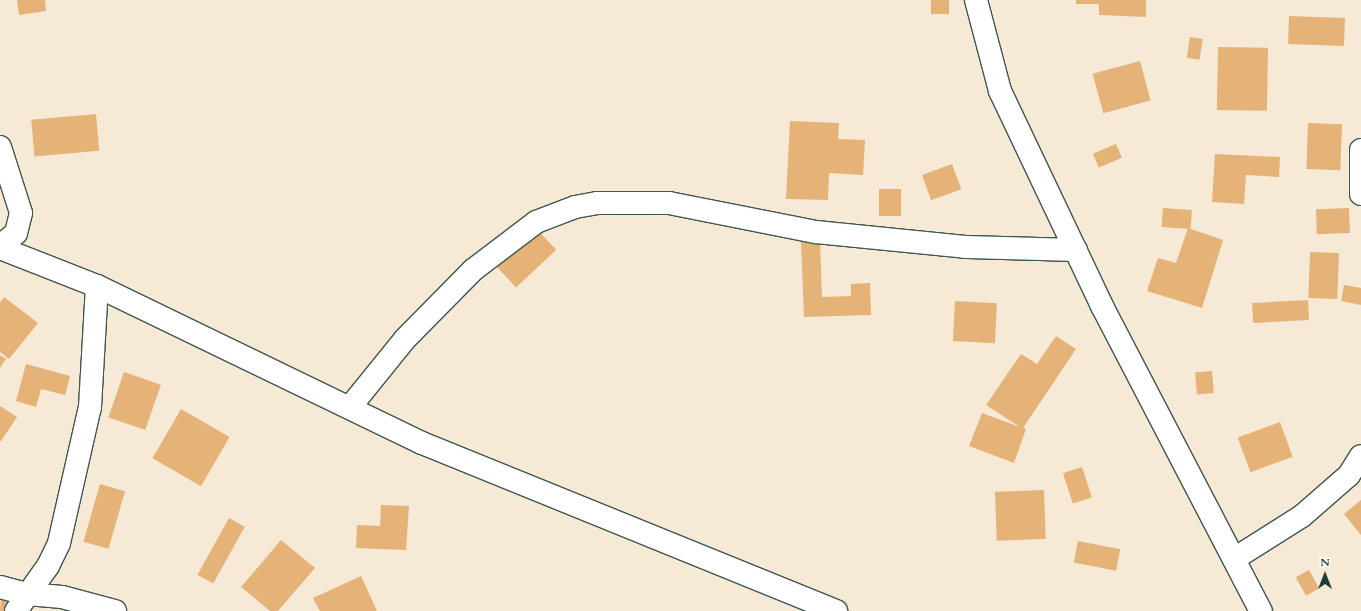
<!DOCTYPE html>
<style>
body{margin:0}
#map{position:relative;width:1361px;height:611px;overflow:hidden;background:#f6ead6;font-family:Cardo,serif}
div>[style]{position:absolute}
.building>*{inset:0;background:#e5b278;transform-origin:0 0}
.roads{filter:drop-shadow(1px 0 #3f574c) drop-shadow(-1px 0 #3f574c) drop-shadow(0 1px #3f574c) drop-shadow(0 -1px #3f574c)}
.minor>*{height:22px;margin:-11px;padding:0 11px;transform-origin:11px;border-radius:11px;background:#fff}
.tertiary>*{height:22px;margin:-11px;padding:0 11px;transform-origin:11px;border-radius:11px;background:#fff}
span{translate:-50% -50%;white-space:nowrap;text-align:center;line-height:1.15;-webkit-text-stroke:3px #fff;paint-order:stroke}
.north{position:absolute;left:1305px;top:555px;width:40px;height:40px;-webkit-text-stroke:3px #fff;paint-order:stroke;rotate:0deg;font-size:11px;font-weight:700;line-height:16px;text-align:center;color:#1f3d34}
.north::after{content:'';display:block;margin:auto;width:14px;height:18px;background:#1f3d34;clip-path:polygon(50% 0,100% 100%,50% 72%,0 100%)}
</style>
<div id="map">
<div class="building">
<i style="clip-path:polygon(17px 0,45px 0,46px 11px,19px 15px)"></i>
<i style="left:931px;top:0;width:18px;height:14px"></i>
<i style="clip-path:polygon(1076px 0,1146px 0,1146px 17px,1099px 15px,1099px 4px,1076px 4px)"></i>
<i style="left:1289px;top:16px;width:56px;height:28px;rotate:2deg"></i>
<i style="left:1190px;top:37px;width:13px;height:21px;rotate:9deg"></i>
<i style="left:1218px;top:47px;width:50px;height:63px;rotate:1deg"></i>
<i style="left:1140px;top:61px;width:41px;height:49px;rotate:75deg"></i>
<i style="left:96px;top:114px;width:37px;height:65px;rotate:85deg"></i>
<i style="clip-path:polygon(790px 121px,839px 123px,838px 139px,865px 140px,863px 175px,829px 173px,828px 200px,786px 199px)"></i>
<i style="left:1308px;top:123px;width:34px;height:46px;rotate:2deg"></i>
<i style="left:1116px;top:144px;width:15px;height:25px;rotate:67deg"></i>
<i style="clip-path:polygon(1215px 154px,1280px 157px,1279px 177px,1246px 175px,1244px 204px,1212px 202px)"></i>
<i style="left:952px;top:164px;width:27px;height:32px;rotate:70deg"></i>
<i style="left:879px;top:189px;width:22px;height:27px"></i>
<i style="left:1163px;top:208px;width:29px;height:19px;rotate:4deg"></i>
<i style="left:1349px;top:208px;width:25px;height:33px;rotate:88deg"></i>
<i style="left:533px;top:225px;width:34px;height:55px;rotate:47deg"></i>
<i style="clip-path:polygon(1188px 228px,1223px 240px,1202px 308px,1147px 291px,1158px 258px,1176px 263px)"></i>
<i style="clip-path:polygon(820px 241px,822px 297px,851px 296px,851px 284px,870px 283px,871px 315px,804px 317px,801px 242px)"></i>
<i style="left:1310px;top:252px;width:29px;height:46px;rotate:2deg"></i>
<i style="clip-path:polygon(1344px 285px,1361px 288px,1361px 305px,1341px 301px)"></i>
<i style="clip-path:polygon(4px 297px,38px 323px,9px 359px,0 352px,0 303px)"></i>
<i style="left:1308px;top:300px;width:20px;height:56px;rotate:87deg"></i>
<i style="left:955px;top:301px;width:42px;height:40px;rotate:3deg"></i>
<i style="clip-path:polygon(1056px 336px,1076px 349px,1023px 428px,1026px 429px,1014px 463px,969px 446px,982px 413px,1020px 427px,986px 405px,1021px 354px,1037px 364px)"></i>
<i style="clip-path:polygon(0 355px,6px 359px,0 368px)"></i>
<i style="clip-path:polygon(26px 364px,70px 376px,65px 395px,41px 389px,36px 407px,16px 401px)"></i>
<i style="left:1212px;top:371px;width:22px;height:17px;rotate:85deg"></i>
<i style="left:124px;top:372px;width:39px;height:48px;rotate:19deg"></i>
<i style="clip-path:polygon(0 406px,17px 417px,1px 441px,0 441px)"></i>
<i style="left:181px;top:409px;width:56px;height:57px;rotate:30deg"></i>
<i style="left:1280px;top:422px;width:37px;height:45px;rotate:70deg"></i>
<i style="left:1082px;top:467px;width:32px;height:20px;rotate:72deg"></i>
<i style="left:100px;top:484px;width:26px;height:60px;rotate:16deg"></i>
<i style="left:1044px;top:490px;width:49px;height:49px;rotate:88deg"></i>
<i style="clip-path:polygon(1361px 500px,1361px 535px,1344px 514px)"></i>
<i style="clip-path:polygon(381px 505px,409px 506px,406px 550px,356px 548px,357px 525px,380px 526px)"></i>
<i style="left:229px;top:518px;width:18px;height:65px;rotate:29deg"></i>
<i style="clip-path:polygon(281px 540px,315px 568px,278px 611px,270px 611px,241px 587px)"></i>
<i style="left:1078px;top:541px;width:43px;height:22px;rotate:11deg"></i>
<i style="left:1309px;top:570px;width:21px;height:15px;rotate:61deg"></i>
<i style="clip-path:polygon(361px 576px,377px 611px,320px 611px,313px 598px)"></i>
<i style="clip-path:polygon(1px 597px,16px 607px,13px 611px,0 611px)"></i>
</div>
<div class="roads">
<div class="minor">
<i style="left:0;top:147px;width:69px;rotate:72.3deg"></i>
<i style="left:21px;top:213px;width:21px;rotate:104deg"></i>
<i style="left:16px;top:233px;width:21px;rotate:141deg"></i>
<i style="left:1361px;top:150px;width:44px;rotate:90deg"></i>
<i style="left:0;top:248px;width:104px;rotate:21.4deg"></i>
<i style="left:97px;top:286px;width:361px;rotate:25.8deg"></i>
<i style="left:422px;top:443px;width:447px;rotate:22.1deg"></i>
<i style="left:350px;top:407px;width:87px;rotate:-51deg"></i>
<i style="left:405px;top:339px;width:97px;rotate:-45.4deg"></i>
<i style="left:473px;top:270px;width:79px;rotate:-37.3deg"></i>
<i style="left:536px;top:222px;width:42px;rotate:-21deg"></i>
<i style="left:575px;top:207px;width:22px;rotate:-10deg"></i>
<i style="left:597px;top:203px;width:72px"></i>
<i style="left:669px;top:203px;width:150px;rotate:11.2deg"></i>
<i style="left:816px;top:232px;width:150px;rotate:5.7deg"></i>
<i style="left:965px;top:247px;width:111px;rotate:1.5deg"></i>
<i style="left:1234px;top:559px;width:80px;rotate:-32.3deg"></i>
<i style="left:1302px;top:516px;width:62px;rotate:-41.1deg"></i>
<i style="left:1349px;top:475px;width:22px;rotate:-58deg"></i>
<i style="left:0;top:587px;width:28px;rotate:15deg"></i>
<i style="left:27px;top:594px;width:35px;rotate:5deg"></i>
<i style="left:62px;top:597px;width:55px;rotate:14.8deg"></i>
<i style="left:16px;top:611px;width:55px;rotate:-54.6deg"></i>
<i style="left:48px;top:566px;width:25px;rotate:-64deg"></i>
<i style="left:59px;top:543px;width:139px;rotate:-77.2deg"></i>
<i style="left:90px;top:407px;width:121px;rotate:-86.7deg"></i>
</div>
<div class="tertiary">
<i style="left:976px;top:0;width:94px;rotate:75.2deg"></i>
<i style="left:1000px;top:91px;width:238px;rotate:64.6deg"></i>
<i style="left:1102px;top:306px;width:344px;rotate:62.5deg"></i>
</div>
</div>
<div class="north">N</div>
</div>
